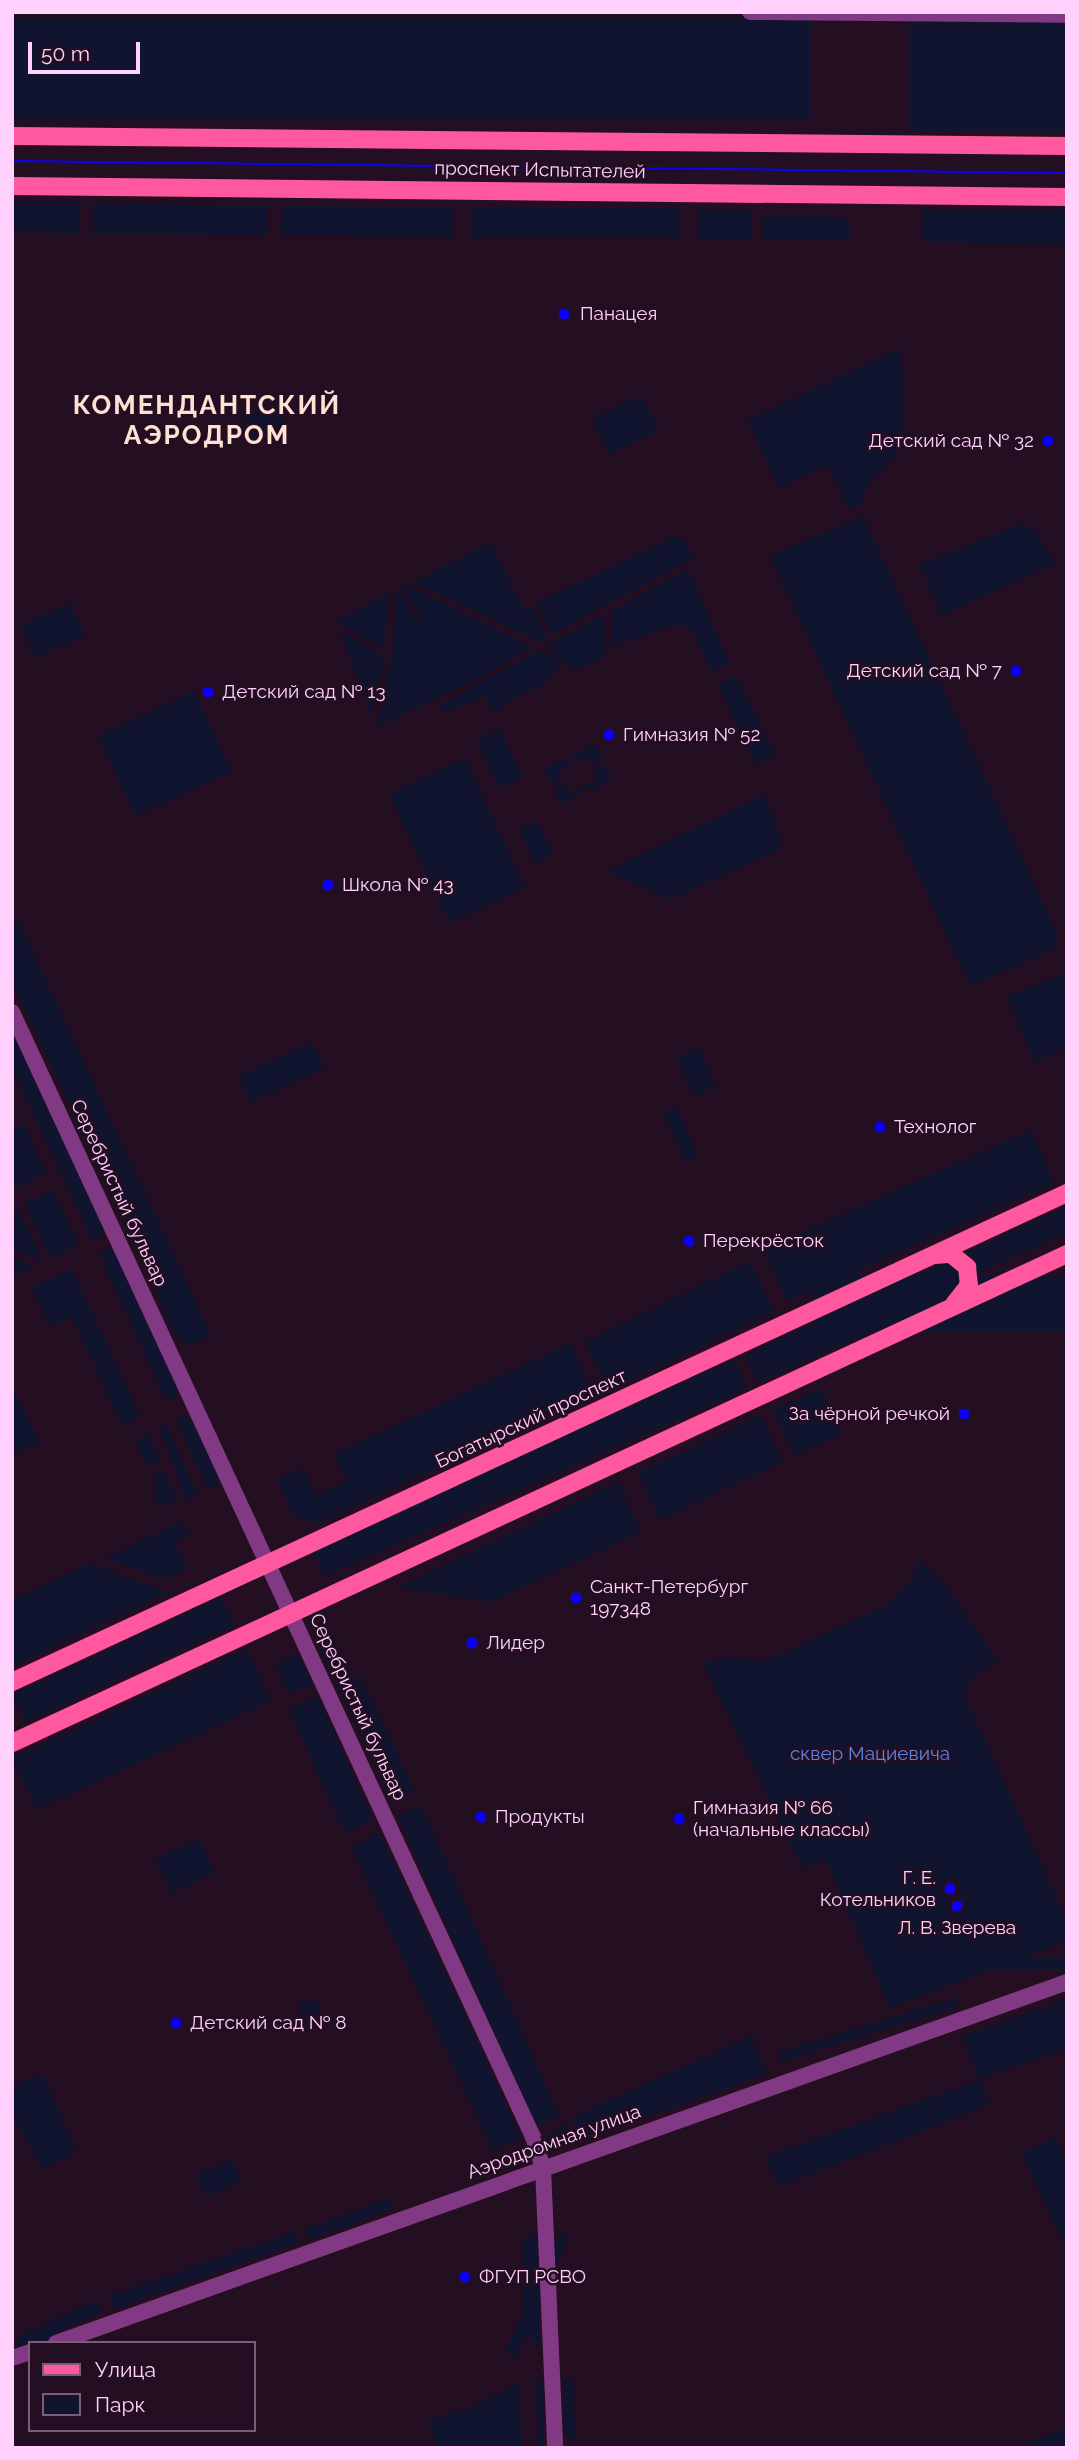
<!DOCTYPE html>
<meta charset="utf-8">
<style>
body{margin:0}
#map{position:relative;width:1079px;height:2460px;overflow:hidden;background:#240e21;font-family:Raleway,sans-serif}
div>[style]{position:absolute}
.green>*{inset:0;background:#11142e;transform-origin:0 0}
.minor>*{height:16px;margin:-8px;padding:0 8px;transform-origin:8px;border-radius:8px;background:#823983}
.major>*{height:18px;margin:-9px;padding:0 9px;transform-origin:9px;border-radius:9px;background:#ff589f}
.tram>*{height:2px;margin:-1px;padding:0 1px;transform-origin:1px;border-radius:1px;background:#0c00fc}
.dots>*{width:19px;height:19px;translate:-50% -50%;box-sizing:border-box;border:4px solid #240e21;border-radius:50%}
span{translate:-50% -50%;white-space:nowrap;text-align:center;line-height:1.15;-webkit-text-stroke:5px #240e21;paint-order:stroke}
.street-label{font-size:19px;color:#ffd1fc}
.poi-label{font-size:19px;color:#ffd1fc}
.left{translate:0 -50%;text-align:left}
.right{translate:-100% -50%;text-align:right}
.park-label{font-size:19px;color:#5d84df}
.district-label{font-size:26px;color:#ffe1d3;font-weight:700;letter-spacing:2px}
.frame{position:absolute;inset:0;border:14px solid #ffd1fc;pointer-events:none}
.legend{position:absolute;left:28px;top:2341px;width:228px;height:91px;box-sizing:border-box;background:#240e21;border:2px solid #7c5c79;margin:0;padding:9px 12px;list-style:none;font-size:21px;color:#ffd1fc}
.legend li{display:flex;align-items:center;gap:14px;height:35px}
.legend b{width:35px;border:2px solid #7c5c79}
.scale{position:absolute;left:28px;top:42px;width:112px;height:32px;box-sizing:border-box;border:4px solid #ffd1fc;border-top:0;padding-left:9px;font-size:21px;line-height:24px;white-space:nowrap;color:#ffd1fc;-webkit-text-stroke:5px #240e21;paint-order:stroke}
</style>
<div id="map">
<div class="green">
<i style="left:12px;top:17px;width:799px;height:103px"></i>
<i style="left:909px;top:22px;width:158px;height:109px"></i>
<i style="left:12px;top:201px;width:68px;height:31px;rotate:1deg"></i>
<i style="left:93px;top:203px;width:175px;height:30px;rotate:1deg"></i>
<i style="left:281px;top:205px;width:173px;height:30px;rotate:1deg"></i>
<i style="left:471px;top:208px;width:208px;height:29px"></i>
<i style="clip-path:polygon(922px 209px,1067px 210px,1067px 245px,928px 242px,922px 238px)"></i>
<i style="left:697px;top:210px;width:55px;height:29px"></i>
<i style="clip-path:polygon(764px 216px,847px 217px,851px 235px,847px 240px,763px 240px)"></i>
<i style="clip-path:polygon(902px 347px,903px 447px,866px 487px,863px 503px,849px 509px,827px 465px,779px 488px,747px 420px)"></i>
<i style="left:642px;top:395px;width:40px;height:55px;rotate:65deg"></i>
<i style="clip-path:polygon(250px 409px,280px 414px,285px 429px,252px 443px,242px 419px)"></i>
<i style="clip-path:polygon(863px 516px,1059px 937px,1055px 949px,970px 986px,770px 556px)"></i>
<i style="clip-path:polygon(1023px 523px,1036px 530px,1055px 563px,942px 616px,919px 565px)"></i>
<i style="clip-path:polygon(674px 537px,685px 541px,693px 559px,552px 634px,537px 602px)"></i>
<i style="clip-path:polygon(490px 543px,525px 610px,533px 607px,547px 637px,540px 642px,413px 582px)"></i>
<i style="clip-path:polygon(688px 569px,730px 664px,712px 673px,691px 629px,676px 624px,612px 647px,611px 611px)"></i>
<i style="clip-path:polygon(407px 585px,532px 646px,478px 679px,377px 727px,393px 647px,396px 591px,400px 589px,416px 620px,421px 618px,403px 587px)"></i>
<i style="clip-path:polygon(389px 594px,384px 650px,338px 623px,337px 620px)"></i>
<i style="left:70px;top:603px;width:36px;height:54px;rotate:66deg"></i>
<i style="clip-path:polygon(604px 614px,606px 656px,574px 671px,546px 646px)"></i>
<i style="clip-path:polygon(339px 630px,384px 657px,372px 716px)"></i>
<i style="clip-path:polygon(540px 650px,556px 657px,561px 668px,544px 680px,545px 684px,505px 703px,502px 711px,491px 708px,485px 696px,443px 713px,440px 705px)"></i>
<i style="clip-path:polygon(735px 676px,775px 753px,756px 766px,718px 684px)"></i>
<i style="left:194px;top:691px;width:89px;height:106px;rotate:65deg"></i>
<i style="left:500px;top:729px;width:53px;height:26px;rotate:65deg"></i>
<i style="clip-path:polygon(596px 744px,603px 760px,591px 765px,588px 758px,575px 764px,571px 756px)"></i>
<i style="left:465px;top:758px;width:143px;height:84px;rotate:65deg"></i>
<i style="clip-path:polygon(567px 758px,570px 766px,558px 771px,561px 779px,551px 783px,544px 768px)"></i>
<i style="clip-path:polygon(605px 765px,612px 780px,587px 791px,585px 785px,597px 779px,594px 770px)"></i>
<i style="clip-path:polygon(564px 784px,568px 793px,580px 787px,583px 793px,560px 804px,553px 789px)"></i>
<i style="clip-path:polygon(765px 794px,783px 848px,670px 900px,607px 871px)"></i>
<i style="left:537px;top:821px;width:38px;height:20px;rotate:65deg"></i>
<i style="clip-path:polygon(18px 920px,211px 1335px,190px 1345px,176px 1336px,12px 981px,12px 923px)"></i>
<i style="clip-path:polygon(1061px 974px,1067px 987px,1067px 1048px,1035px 1062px,1007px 997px)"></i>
<i style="clip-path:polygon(12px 1032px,104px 1227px,102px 1235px,92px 1240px,12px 1068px)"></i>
<i style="left:312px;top:1042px;width:29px;height:81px;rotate:65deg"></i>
<i style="left:698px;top:1047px;width:43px;height:24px;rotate:65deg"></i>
<i style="left:676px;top:1106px;width:54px;height:14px;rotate:66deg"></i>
<i style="clip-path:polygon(23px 1124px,47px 1173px,17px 1188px,12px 1179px,12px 1129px)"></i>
<i style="left:1031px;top:1130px;width:58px;height:293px;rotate:66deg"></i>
<i style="left:53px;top:1190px;width:61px;height:32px;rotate:65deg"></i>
<i style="clip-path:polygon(16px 1205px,43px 1261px,12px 1251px)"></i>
<i style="clip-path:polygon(1067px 1206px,1067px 1233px,977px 1274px,972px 1257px,965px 1253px)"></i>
<i style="clip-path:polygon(108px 1249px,115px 1251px,178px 1388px,176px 1396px,166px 1400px,98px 1252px)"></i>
<i style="clip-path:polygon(12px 1257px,34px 1266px,12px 1275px)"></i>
<i style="left:750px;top:1261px;width:55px;height:184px;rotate:64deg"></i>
<i style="clip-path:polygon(945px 1262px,959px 1269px,954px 1283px,893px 1313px,874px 1330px,758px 1383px,745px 1355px)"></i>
<i style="clip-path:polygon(72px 1269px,141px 1417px,122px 1426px,72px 1317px,50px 1327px,31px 1288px)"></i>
<i style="left:1067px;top:1276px;width:55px;height:253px;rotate:90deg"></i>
<i style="clip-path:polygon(570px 1343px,594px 1394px,319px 1523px,293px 1516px,277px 1479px,303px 1468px,316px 1495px,347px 1481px,334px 1454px)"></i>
<i style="left:735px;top:1359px;width:32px;height:464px;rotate:66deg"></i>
<i style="clip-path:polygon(12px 1386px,40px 1442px,12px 1455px)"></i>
<i style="left:821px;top:1388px;width:51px;height:52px;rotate:66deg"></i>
<i style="left:761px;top:1415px;width:52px;height:136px;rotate:65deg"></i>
<i style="clip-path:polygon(186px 1416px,193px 1419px,222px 1483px,207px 1489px,176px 1420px)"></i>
<i style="clip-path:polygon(166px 1424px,198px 1495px,186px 1501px,159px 1427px)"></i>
<i style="left:148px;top:1434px;width:30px;height:14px;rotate:66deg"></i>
<i style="clip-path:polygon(164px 1471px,178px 1499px,159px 1508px,153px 1495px,159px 1492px,152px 1477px)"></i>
<i style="clip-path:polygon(618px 1482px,641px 1532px,491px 1602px,399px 1587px)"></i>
<i style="clip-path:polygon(182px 1521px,189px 1535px,174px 1542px,187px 1569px,165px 1579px,105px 1558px)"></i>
<i style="clip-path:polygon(919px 1559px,944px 1583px,997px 1661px,972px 1677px,965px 1696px,1067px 1920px,1067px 1941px,890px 2008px,825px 1858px,802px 1868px,703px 1663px,727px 1657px,767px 1661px,890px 1603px,912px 1579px)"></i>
<i style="clip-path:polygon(90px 1563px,168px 1592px,12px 1666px,12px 1600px)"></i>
<i style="left:221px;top:1597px;width:31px;height:230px;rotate:65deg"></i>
<i style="clip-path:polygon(334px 1638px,353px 1679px,361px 1676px,415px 1792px,392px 1803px,318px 1645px)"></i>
<i style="left:247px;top:1649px;width:57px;height:259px;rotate:65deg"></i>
<i style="left:298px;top:1654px;width:33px;height:25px;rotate:65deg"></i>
<i style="left:318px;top:1696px;width:136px;height:32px;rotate:66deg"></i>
<i style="left:421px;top:1805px;width:341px;height:26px;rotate:66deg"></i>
<i style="left:380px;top:1833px;width:336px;height:32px;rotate:65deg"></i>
<i style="left:199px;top:1838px;width:38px;height:48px;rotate:65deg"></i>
<i style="left:1067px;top:1958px;width:12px;height:107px;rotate:90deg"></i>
<i style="clip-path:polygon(316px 1998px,320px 2021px,308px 2027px,298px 2005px)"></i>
<i style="left:955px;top:1998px;width:10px;height:185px;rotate:73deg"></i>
<i style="clip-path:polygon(1067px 1999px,1067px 2049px,979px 2079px,989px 2105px,778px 2187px,765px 2157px,978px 2080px,962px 2036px)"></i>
<i style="clip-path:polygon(751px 2036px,767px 2074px,580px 2141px,572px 2117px)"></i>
<i style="clip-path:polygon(38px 2075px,45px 2079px,76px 2150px,71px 2157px,41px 2168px,12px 2113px,12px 2086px)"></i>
<i style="clip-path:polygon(565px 2122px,572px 2145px,554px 2144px,546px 2136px)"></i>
<i style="clip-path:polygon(1056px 2137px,1067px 2161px,1067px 2250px,1021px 2153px)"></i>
<i style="left:232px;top:2159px;width:24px;height:39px;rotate:66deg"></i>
<i style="left:389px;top:2198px;width:12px;height:89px;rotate:70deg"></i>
<i style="clip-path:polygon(294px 2232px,299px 2243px,114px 2309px,108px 2296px)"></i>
<i style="left:558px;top:2233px;width:12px;height:131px;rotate:24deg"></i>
<i style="clip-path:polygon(537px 2234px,540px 2345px,534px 2348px,534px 2338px,525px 2338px,522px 2239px)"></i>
<i style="left:96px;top:2300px;width:14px;height:89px;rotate:65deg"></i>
<i style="clip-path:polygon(535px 2379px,542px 2381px,544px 2448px,538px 2448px)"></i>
<i style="clip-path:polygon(573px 2379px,576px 2439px,569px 2439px,565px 2437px,563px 2381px)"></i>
<i style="clip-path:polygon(519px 2384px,522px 2448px,437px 2448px,428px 2420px,465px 2409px)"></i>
<i style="clip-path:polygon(1067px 2426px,1067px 2448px,1019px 2448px)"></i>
</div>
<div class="minor">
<i style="left:750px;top:12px;width:317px;rotate:0.5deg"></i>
<i style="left:12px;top:1012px;width:1240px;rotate:65.15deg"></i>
<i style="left:533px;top:2137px;width:33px;rotate:72deg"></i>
<i style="left:543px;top:2168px;width:280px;rotate:87.5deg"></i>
<i style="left:56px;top:2343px;width:1074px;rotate:-19.65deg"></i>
<i style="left:12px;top:2358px;width:19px;rotate:-18deg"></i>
</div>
<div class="major">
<i style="left:12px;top:136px;width:1055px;rotate:0.54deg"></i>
<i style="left:12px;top:186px;width:1055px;rotate:0.6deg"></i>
<i style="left:935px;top:1255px;width:16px;rotate:-4deg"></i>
<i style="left:951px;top:1254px;width:21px;rotate:39deg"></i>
<i style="left:967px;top:1267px;width:18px;rotate:84deg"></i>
<i style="left:969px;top:1285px;width:24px;rotate:128deg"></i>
<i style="left:12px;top:1682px;width:1163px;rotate:-24.87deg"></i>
<i style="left:12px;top:1743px;width:1163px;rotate:-24.87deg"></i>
</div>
<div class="tram">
<i style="left:12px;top:161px;width:1055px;rotate:0.65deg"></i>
</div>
<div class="dots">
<i style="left:564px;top:314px;background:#0c00fc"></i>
<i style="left:1048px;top:441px;background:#0c00fc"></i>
<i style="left:1016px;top:671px;background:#0c00fc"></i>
<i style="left:208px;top:692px;background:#0c00fc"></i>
<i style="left:609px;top:735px;background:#0c00fc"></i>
<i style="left:328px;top:885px;background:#0c00fc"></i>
<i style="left:880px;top:1127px;background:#0c00fc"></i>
<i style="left:689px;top:1241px;background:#0c00fc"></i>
<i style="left:964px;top:1414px;background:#0c00fc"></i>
<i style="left:576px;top:1598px;background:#0c00fc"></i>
<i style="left:472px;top:1643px;background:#0c00fc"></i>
<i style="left:481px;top:1817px;background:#0c00fc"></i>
<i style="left:679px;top:1819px;background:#0c00fc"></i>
<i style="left:950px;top:1889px;background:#0c00fc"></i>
<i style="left:957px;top:1906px;background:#0c00fc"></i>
<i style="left:176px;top:2023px;background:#0c00fc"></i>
<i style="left:465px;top:2277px;background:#0c00fc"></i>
</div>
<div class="street-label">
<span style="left:540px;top:170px;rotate:1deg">проспект Испытателей</span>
<span style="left:119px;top:1193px;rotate:65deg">Серебристый бульвар</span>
<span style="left:531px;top:1419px;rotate:-25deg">Богатырский проспект</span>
<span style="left:358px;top:1707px;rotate:65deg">Серебристый бульвар</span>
<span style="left:554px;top:2142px;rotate:-20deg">Аэродромная улица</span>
</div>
<div class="poi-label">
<span class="left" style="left:580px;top:314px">Панацея</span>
<span class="right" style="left:1034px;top:441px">Детский сад № 32</span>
<span class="right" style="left:1002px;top:671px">Детский сад № 7</span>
<span class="left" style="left:222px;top:692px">Детский сад № 13</span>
<span class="left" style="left:623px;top:735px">Гимназия № 52</span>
<span class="left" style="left:342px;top:885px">Школа № 43</span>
<span class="left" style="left:894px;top:1127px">Технолог</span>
<span class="left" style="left:703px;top:1241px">Перекрёсток</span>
<span class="right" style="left:950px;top:1414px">За чёрной речкой</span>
<span class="left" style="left:590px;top:1598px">Санкт-Петербург<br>197348</span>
<span class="left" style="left:486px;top:1643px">Лидер</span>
<span class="left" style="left:693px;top:1819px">Гимназия № 66<br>(начальные классы)</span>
<span class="left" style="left:495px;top:1817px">Продукты</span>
<span class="right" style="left:936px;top:1889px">Г. Е.<br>Котельников</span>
<span style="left:957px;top:1928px">Л. В. Зверева</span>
<span class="left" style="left:190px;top:2023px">Детский сад № 8</span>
<span class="left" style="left:479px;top:2277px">ФГУП РСВО</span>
</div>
<div class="park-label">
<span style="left:870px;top:1754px">сквер Мациевича</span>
</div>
<div class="district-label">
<span style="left:207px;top:421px">КОМЕНДАНТСКИЙ<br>АЭРОДРОМ</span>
</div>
<div class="frame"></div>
<ul class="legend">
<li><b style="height:9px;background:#ff589f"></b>Улица</li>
<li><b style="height:19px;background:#11142e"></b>Парк</li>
</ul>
<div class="scale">50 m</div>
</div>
